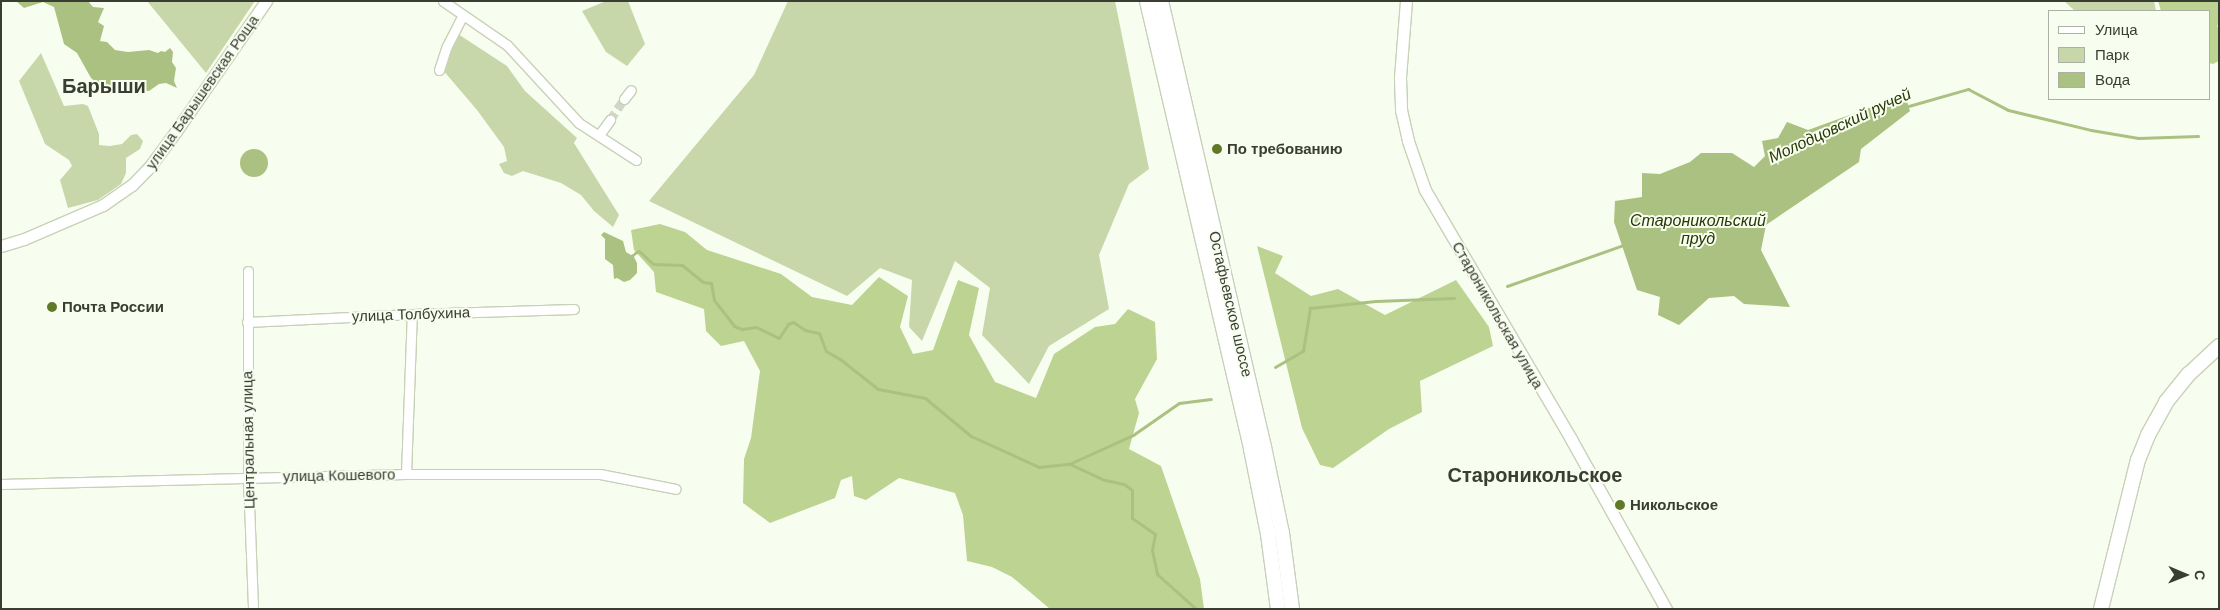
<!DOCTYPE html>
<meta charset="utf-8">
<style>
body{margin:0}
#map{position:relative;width:2220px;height:610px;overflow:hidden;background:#f8feef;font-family:Helvetica,sans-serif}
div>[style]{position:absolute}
.green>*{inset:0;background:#c7d7aa}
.forest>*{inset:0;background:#bdd392}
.water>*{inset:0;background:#abc181}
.round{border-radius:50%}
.stream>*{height:3px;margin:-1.5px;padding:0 1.5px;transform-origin:1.5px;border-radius:1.5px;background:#abc181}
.minor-tunnel>*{height:9px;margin-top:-4.5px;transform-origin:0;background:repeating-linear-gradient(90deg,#d2d7c9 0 9px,transparent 0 13.5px)}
.roads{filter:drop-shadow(1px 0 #c8d1b8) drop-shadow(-1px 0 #c8d1b8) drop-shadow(0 1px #c8d1b8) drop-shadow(0 -1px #c8d1b8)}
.minor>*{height:9px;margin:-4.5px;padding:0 4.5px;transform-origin:4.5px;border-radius:4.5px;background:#fff}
.tertiary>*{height:11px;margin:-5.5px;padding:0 5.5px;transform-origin:5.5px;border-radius:5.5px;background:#fff}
.secondary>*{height:14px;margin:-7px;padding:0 7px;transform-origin:7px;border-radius:7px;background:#fff}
.dots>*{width:14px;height:14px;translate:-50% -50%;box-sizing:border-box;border:2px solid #f8feef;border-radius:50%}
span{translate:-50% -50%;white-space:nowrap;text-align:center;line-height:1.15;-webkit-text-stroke:4px #f8feef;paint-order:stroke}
.street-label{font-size:15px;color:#393d32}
.poi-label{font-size:15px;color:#393d32;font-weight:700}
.left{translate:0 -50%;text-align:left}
.water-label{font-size:16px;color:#2a3707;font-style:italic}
.district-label{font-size:20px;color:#393d32;font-weight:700}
.frame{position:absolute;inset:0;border:2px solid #393d32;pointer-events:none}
.legend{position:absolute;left:2048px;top:10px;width:162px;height:90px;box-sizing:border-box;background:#f8feef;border:1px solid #acb1a3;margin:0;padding:6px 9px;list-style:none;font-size:15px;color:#393d32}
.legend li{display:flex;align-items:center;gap:10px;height:25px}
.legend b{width:25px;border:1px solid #acb1a3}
.north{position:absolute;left:2160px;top:550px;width:50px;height:50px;-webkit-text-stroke:4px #f8feef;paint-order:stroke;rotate:91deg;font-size:14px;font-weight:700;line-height:20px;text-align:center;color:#393d32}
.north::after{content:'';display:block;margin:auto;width:18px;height:22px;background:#393d32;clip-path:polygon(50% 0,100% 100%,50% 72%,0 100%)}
</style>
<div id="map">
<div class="green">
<i style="clip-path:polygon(147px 1px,255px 1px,206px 73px)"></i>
<i style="clip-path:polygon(606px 1px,628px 1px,645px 44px,627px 66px,606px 52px,582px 11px)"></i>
<i style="clip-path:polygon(788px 1px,1115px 1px,1149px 169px,1129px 184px,1099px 255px,1109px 309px,1049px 346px,1029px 384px,982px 335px,990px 288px,955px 261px,922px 341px,909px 327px,912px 280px,880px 268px,847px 296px,649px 201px,754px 75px)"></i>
<i style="clip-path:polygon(2064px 1px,2154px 1px,2156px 11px,2075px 11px)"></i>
<i style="clip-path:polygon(458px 34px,507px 66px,525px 91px,577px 138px,574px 143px,619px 215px,613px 227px,594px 211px,581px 195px,561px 183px,523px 171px,512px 176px,504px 173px,499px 164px,507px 161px,504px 147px,477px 110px,442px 69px)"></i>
<i style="clip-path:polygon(41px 53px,64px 106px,83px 104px,88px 106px,99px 134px,99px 145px,110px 146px,122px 144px,131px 135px,137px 134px,143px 141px,140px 149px,126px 158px,126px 173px,121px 184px,98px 200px,68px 208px,60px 180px,72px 166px,69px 160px,45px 144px,19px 81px)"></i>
</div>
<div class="forest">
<i style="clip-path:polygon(2158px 1px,2219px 1px,2219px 23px,2217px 26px,2219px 29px,2219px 61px,2213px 64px,2209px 63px,2209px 11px,2161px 11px)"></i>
<i style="clip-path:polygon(660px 224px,685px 232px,707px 250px,781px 274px,812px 297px,852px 305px,879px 277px,908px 296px,900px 327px,913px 354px,933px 350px,958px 280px,979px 288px,969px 335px,995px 382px,1036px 398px,1054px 354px,1095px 327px,1115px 324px,1128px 309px,1155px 322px,1157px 359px,1135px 399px,1139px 413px,1129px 449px,1161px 466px,1200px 579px,1204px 609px,1050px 609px,1012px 577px,992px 567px,967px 561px,963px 515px,955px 493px,899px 478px,866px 500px,854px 496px,852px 476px,841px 480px,835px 498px,770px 523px,743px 503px,744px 459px,751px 438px,760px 371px,744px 341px,721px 346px,706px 331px,704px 309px,656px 292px,654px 272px,634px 250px,631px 230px)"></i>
<i style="clip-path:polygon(1257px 246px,1283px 256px,1275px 273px,1311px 296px,1338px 289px,1385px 315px,1456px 280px,1489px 327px,1493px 346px,1420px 381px,1422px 412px,1389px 429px,1333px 468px,1320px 465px,1302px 428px)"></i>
</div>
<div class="water">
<i style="clip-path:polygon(16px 1px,88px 1px,93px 7px,104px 8px,98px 22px,104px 26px,100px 41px,107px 42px,115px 50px,128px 52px,149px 50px,158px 53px,161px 51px,165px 52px,170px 48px,173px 52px,172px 62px,176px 68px,174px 81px,177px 88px,166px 83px,159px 84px,149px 91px,138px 90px,125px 93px,99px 85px,91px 78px,77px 53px,64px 44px,54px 7px,43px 2px,24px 8px)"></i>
<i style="clip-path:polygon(1905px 95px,1910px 111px,1861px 149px,1859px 162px,1766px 225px,1761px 250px,1790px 307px,1744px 304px,1734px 296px,1709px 298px,1679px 325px,1658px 315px,1660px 297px,1637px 290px,1614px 222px,1615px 201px,1642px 197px,1642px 173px,1660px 174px,1690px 162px,1701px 153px,1732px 153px,1754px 167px,1765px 156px,1762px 141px,1778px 138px,1787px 122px,1808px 130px)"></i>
<i class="round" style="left:240px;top:149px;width:28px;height:28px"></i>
<i style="clip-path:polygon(604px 232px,623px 241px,626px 252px,631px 255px,639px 251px,634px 257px,637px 263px,637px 273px,630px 280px,624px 282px,617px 278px,614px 279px,613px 265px,605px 259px,605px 239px,601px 235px)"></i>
</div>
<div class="stream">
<i style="left:1905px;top:107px;width:66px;rotate:-15.9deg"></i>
<i style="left:1968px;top:89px;width:45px;rotate:27.7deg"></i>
<i style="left:2008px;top:110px;width:85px;rotate:13.5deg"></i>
<i style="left:2091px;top:130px;width:48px;rotate:9.7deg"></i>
<i style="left:2138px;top:138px;width:60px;rotate:-1.9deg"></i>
<i style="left:635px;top:253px;width:4px;rotate:-27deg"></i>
<i style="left:639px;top:251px;width:19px;rotate:43deg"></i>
<i style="left:653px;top:264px;width:29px;rotate:2deg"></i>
<i style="left:682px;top:265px;width:27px;rotate:39deg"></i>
<i style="left:703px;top:282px;width:8px;rotate:7deg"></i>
<i style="left:711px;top:283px;width:17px;rotate:80deg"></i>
<i style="left:714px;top:300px;width:33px;rotate:52deg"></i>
<i style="left:734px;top:326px;width:9px;rotate:21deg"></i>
<i style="left:742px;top:329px;width:14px;rotate:-8deg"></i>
<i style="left:756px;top:327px;width:25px;rotate:26deg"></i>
<i style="left:779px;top:338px;width:17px;rotate:-57deg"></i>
<i style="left:788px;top:324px;width:5px;rotate:-22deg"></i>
<i style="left:793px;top:322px;width:14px;rotate:34deg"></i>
<i style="left:805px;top:330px;width:14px;rotate:12deg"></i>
<i style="left:819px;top:333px;width:19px;rotate:69deg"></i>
<i style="left:826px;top:351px;width:16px;rotate:30deg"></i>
<i style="left:840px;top:359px;width:48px;rotate:38.3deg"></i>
<i style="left:878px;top:389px;width:48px;rotate:10.8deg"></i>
<i style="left:925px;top:398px;width:60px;rotate:39.6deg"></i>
<i style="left:971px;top:436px;width:75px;rotate:24.5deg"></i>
<i style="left:1039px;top:467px;width:30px;rotate:-6deg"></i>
<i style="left:1069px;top:464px;width:70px;rotate:-24.4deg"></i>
<i style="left:1133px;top:435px;width:56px;rotate:-34.8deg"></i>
<i style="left:1179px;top:403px;width:32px;rotate:-7deg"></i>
<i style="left:1507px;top:286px;width:126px;rotate:-19.4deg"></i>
<i style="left:1275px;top:367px;width:32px;rotate:-30deg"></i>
<i style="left:1303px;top:351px;width:44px;rotate:-80.8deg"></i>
<i style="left:1310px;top:308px;width:66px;rotate:-6.1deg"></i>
<i style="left:1376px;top:301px;width:78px;rotate:-2.2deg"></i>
<i style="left:1070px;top:464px;width:38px;rotate:25deg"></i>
<i style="left:1105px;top:480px;width:19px;rotate:12deg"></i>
<i style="left:1124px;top:484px;width:10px;rotate:37deg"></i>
<i style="left:1132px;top:490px;width:28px;rotate:90deg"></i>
<i style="left:1132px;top:518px;width:28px;rotate:35deg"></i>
<i style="left:1155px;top:534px;width:16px;rotate:101deg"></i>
<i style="left:1152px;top:550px;width:25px;rotate:78deg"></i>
<i style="left:1157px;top:574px;width:52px;rotate:41.9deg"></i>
</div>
<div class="minor-tunnel">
<i style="left:610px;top:120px;width:25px;rotate:-56deg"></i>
</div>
<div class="roads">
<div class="minor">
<i style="left:443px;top:1px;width:78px;rotate:34.5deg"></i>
<i style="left:507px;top:45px;width:106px;rotate:47.3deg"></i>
<i style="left:579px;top:123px;width:68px;rotate:33deg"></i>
<i style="left:439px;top:70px;width:25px;rotate:-72deg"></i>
<i style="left:447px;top:46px;width:34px;rotate:-63deg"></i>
<i style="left:624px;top:99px;width:11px;rotate:-52deg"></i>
<i style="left:599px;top:135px;width:19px;rotate:-54deg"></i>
<i style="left:248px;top:271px;width:206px;rotate:90deg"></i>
<i style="left:248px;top:477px;width:132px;rotate:87.8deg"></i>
<i style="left:247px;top:322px;width:165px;rotate:-2.8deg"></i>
<i style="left:412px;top:314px;width:162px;rotate:-1.8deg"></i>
<i style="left:406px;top:474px;width:160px;rotate:-87.9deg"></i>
<i style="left:1px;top:484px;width:405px;rotate:-1.4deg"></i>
<i style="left:406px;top:474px;width:194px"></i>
<i style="left:600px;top:474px;width:77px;rotate:11.2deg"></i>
</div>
<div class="tertiary">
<i style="left:1406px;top:1px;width:77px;rotate:94.5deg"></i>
<i style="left:1400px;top:78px;width:32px;rotate:88deg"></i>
<i style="left:1401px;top:110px;width:32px;rotate:77deg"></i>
<i style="left:1408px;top:141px;width:52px;rotate:70.9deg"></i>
<i style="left:1425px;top:190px;width:289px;rotate:59.6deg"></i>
<i style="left:1571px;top:439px;width:195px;rotate:60.8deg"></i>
<i style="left:1px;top:246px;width:24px;rotate:-17deg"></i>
<i style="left:24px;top:239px;width:86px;rotate:-23.3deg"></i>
<i style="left:103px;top:205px;width:35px;rotate:-35deg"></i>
<i style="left:132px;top:185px;width:28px;rotate:-46deg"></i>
<i style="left:151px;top:165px;width:42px;rotate:-53.7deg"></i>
<i style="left:176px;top:131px;width:158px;rotate:-55.3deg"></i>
</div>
<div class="secondary">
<i style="left:1147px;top:1px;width:460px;rotate:76.9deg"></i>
<i style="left:1251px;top:449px;width:87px;rotate:78.7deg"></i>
<i style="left:1268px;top:534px;width:76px;rotate:82.4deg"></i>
<i style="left:1161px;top:1px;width:458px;rotate:77deg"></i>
<i style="left:1264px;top:447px;width:88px;rotate:78.2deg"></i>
<i style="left:1282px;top:533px;width:77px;rotate:82.5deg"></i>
<i style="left:2101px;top:609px;width:154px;rotate:-76.1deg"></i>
<i style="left:2138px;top:460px;width:27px;rotate:-68deg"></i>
<i style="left:2148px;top:435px;width:38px;rotate:-61deg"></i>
<i style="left:2166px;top:402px;width:36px;rotate:-51deg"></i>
<i style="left:2189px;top:374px;width:41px;rotate:-43deg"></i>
</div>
</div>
<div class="dots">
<i style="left:1217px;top:149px;background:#617829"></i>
<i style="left:52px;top:307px;background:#617829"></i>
<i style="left:1620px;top:505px;background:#617829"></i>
</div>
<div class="street-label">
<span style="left:202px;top:92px;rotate:-55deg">улица Барышевская Роща</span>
<span style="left:1231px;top:304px;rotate:77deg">Остафьевское шоссе</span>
<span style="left:411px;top:314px;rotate:-2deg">улица Толбухина</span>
<span style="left:1498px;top:315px;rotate:60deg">Староникольская улица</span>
<span style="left:248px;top:440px;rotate:-91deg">Центральная улица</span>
<span style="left:339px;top:475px;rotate:-1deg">улица Кошевого</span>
</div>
<div class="poi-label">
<span class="left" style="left:1227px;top:149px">По требованию</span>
<span class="left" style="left:62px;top:307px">Почта России</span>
<span class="left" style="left:1630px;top:505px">Никольское</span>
</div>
<div class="water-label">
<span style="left:1840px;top:126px;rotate:-25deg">Молодцовский ручей</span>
<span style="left:1698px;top:230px">Староникольский<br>пруд</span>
</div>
<div class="district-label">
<span style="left:104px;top:86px">Барыши</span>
<span style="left:1535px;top:475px">Староникольское</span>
</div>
<div class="frame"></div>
<ul class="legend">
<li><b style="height:6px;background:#fff"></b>Улица</li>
<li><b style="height:14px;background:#c7d7aa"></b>Парк</li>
<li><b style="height:14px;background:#abc181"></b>Вода</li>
</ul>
<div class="north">С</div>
</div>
